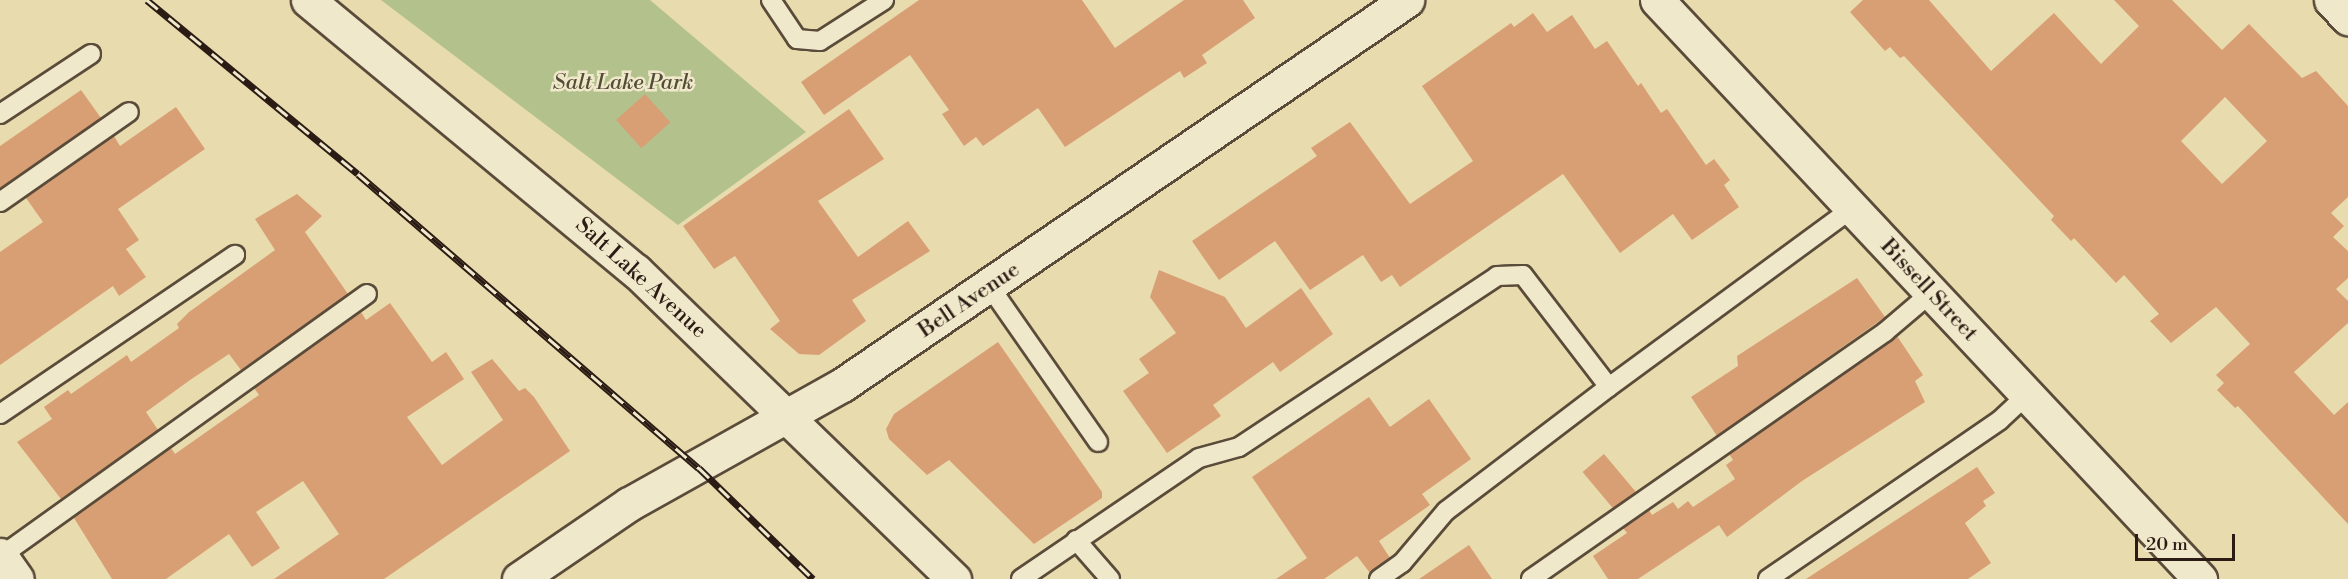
<!DOCTYPE html>
<style>
body{margin:0}
#map{position:relative;width:2348px;height:579px;overflow:hidden;background:#e8dbad;font-family:"Libre Bodoni",serif}
div>[style]{position:absolute}
.green>*{inset:0;background:#b3c18c}
.building>*{inset:0;background:#d99f74;transform-origin:0 0}
.roads{filter:drop-shadow(2px 0 #5a4b3a) drop-shadow(-2px 0 #5a4b3a) drop-shadow(0 2px #5a4b3a) drop-shadow(0 -2px #5a4b3a)}
.lane>*{height:18px;margin:-9px;padding:0 9px;transform-origin:9px;border-radius:9px;background:#f0e8ca}
.street>*{height:33px;margin:-16.5px;padding:0 16.5px;transform-origin:16.5px;border-radius:16.5px;background:#f0e8ca}
.secondary>*{height:33px;margin:-16.5px;padding:0 16.5px;transform-origin:16.5px;border-radius:16.5px;background:#f0e8ca}
.rail>*{height:7px;margin-top:-3.5px;transform-origin:0;background:repeating-linear-gradient(90deg,#f0e8ca 0 14px,#2a1b14 0 28px);box-sizing:border-box;border-block:2px solid #2a1b14}
span{translate:-50% -50%;white-space:nowrap;text-align:center;line-height:1.15;-webkit-text-stroke:5px #f0e8ca;paint-order:stroke}
.park-label{font-size:22px;color:#534d38;font-style:italic}
.street-label{font-size:22px;color:#2a1b14}
.scale{position:absolute;left:2135px;top:534px;width:100px;height:27px;box-sizing:border-box;border:3px solid #2a1b14;border-top:0;padding-left:8px;font-size:18px;line-height:21px;white-space:nowrap;color:#2a1b14;-webkit-text-stroke:4px #f0e8ca;paint-order:stroke}
</style>
<div id="map">
<div class="green">
<i style="clip-path:polygon(381px 0,650px 0,806px 132px,678px 225px)"></i>
</div>
<div class="building">
<i style="clip-path:polygon(919px 0,1082px 0,1115px 48px,1184px 0,1243px 0,1255px 18px,1202px 55px,1207px 63px,1184px 78px,1180px 71px,1065px 147px,1038px 108px,983px 146px,976px 137px,964px 146px,942px 114px,949px 110px,910px 55px,824px 115px,801px 82px)"></i>
<i style="clip-path:polygon(evenodd,1863px 0,1929px 0,1991px 71px,2054px 13px,2101px 64px,2139px 26px,2114px 0,2172px 0,2222px 50px,2249px 24px,2302px 78px,2316px 71px,2348px 106px,2348px 197px,2331px 213px,2344px 226px,2333px 237px,2348px 251px,2348px 278px,2336px 289px,2348px 301px,2348px 323px,2294px 372px,2334px 415px,2348px 402px,2348px 524px,2238px 406px,2235px 408px,2217px 390px,2224px 383px,2216px 375px,2250px 344px,2216px 307px,2171px 343px,2150px 321px,2159px 314px,2124px 275px,2116px 283px,2074px 238px,2071px 241px,2051px 220px,2054px 216px,1904px 56px,1900px 58px,1890px 47px,1885px 51px,1850px 12px,1863px 0,2225px 97px,2267px 141px,2222px 184px,2181px 141px,2225px 97px)"></i>
<i style="clip-path:polygon(1533px 13px,1547px 32px,1572px 15px,1595px 49px,1607px 41px,1638px 86px,1641px 83px,1661px 113px,1667px 109px,1706px 165px,1714px 159px,1730px 180px,1724px 185px,1739px 207px,1692px 240px,1673px 214px,1620px 253px,1563px 174px,1400px 287px,1392px 275px,1381px 282px,1363px 255px,1310px 290px,1275px 241px,1219px 280px,1192px 241px,1317px 156px,1311px 148px,1350px 122px,1410px 204px,1473px 161px,1422px 86px,1511px 23px,1514px 27px)"></i>
<i style="clip-path:polygon(81px 90px,101px 118px,0 188px,0 146px)"></i>
<i style="left:645px;top:94px;width:38px;height:39px;rotate:48deg"></i>
<i style="clip-path:polygon(176px 107px,205px 149px,118px 209px,139px 240px,126px 249px,146px 277px,119px 296px,113px 286px,0 365px,0 252px,43px 222px,26px 198px,114px 136px,120px 146px)"></i>
<i style="clip-path:polygon(849px 109px,884px 159px,818px 201px,858px 257px,908px 221px,930px 251px,852px 300px,866px 321px,819px 355px,799px 354px,770px 329px,780px 321px,735px 256px,714px 269px,683px 226px)"></i>
<i style="clip-path:polygon(297px 194px,322px 216px,305px 232px,348px 294px,241px 370px,229px 354px,190px 380px,146px 412px,158px 430px,61px 499px,17px 442px,52px 419px,44px 407px,68px 390px,71px 394px,127px 355px,131px 362px,179px 328px,177px 324px,189px 312px,275px 250px,255px 219px)"></i>
<i style="clip-path:polygon(1159px 270px,1225px 297px,1246px 328px,1301px 288px,1333px 334px,1280px 372px,1273px 362px,1213px 405px,1221px 416px,1167px 453px,1123px 391px,1149px 373px,1139px 359px,1176px 333px,1150px 297px)"></i>
<i style="clip-path:polygon(1857px 278px,1885px 317px,1717px 436px,1691px 397px,1738px 366px,1737px 356px)"></i>
<i style="clip-path:polygon(390px 303px,432px 362px,446px 352px,464px 379px,407px 417px,442px 465px,503px 420px,471px 372px,492px 359px,519px 391px,525px 388px,534px 397px,570px 451px,384px 579px,274px 579px,339px 534px,303px 481px,256px 512px,280px 548px,252px 567px,229px 534px,166px 579px,112px 579px,74px 518px,171px 448px,175px 454px,259px 395px,254px 388px,361px 312px,366px 320px)"></i>
<i style="clip-path:polygon(1897px 336px,1923px 375px,1915px 381px,1925px 402px,1802px 481px,1727px 537px,1719px 525px,1638px 579px,1608px 579px,1593px 556px,1627px 533px,1623px 528px,1649px 510px,1652px 515px,1673px 502px,1678px 509px,1688px 501px,1693px 507px,1735px 479px,1726px 465px,1733px 460px,1729px 454px)"></i>
<i style="clip-path:polygon(998px 342px,1102px 492px,1102px 498px,1034px 544px,949px 460px,927px 475px,889px 439px,886px 429px,894px 414px)"></i>
<i style="clip-path:polygon(1369px 397px,1390px 427px,1429px 399px,1471px 459px,1422px 494px,1430px 505px,1379px 541px,1390px 558px,1370px 573px,1357px 556px,1324px 579px,1276px 579px,1307px 558px,1252px 477px)"></i>
<i style="left:1604px;top:454px;width:50px;height:28px;rotate:50deg"></i>
<i style="clip-path:polygon(1977px 467px,1995px 493px,1983px 501px,1986px 506px,1965px 523px,1991px 563px,1968px 579px,1806px 579px)"></i>
<i style="clip-path:polygon(1469px 545px,1492px 579px,1419px 579px)"></i>
</div>
<div class="roads">
<div class="lane">
<i style="left:771px;top:0;width:47px;rotate:56.3deg"></i>
<i style="left:797px;top:39px;width:23px;rotate:5deg"></i>
<i style="left:820px;top:41px;width:76px;rotate:-32.6deg"></i>
<i style="left:0;top:114px;width:109px;rotate:-33.4deg"></i>
<i style="left:0;top:202px;width:157px;rotate:-34.9deg"></i>
<i style="left:990px;top:287px;width:189px;rotate:55.1deg"></i>
<i style="left:0;top:414px;width:284px;rotate:-34.1deg"></i>
<i style="left:1076px;top:540px;width:52px;rotate:48.9deg"></i>
<i style="left:1px;top:556px;width:450px;rotate:-35.6deg"></i>
<i style="left:1021px;top:579px;width:215px;rotate:-34.2deg"></i>
<i style="left:1199px;top:458px;width:41px;rotate:-15.4deg"></i>
<i style="left:1239px;top:447px;width:310px;rotate:-33.5deg"></i>
<i style="left:1497px;top:276px;width:26px;rotate:-2deg"></i>
<i style="left:1523px;top:275px;width:141px;rotate:52.5deg"></i>
<i style="left:1609px;top:387px;width:303px;rotate:-36.3deg"></i>
<i style="left:1379px;top:579px;width:28px;rotate:-35deg"></i>
<i style="left:1402px;top:563px;width:68px;rotate:-49.8deg"></i>
<i style="left:1446px;top:511px;width:205px;rotate:-37.3deg"></i>
<i style="left:1531px;top:579px;width:432px;rotate:-34.9deg"></i>
<i style="left:1885px;top:332px;width:60px;rotate:-40.3deg"></i>
<i style="left:1768px;top:579px;width:281px;rotate:-34.4deg"></i>
<i style="left:2000px;top:420px;width:37px;rotate:-43deg"></i>
</div>
<div class="street">
<i style="left:1657px;top:0;width:794px;rotate:46.84deg"></i>
<i style="left:2331px;top:0;width:25px;rotate:47deg"></i>
</div>
<div class="secondary">
<i style="left:308px;top:0;width:425px;rotate:39.6deg"></i>
<i style="left:636px;top:271px;width:443px;rotate:44.1deg"></i>
<i style="left:0;top:555px;width:29px;rotate:55deg"></i>
<i style="left:519px;top:579px;width:133px;rotate:-34.3deg"></i>
<i style="left:629px;top:504px;width:244px;rotate:-29.2deg"></i>
<i style="left:842px;top:385px;width:684px;rotate:-34.27deg"></i>
</div>
</div>
<div class="rail">
<i style="left:147px;top:0;width:273px;rotate:39.5deg"></i>
<i style="left:358px;top:174px;width:450px;rotate:40.8deg"></i>
<i style="left:699px;top:468px;width:159px;rotate:44.2deg"></i>
</div>
<div class="park-label">
<span style="left:623px;top:83px">Salt Lake Park</span>
</div>
<div class="street-label">
<span style="left:641px;top:278px;rotate:42deg">Salt Lake Avenue</span>
<span style="left:1929px;top:290px;rotate:47deg">Bissell Street</span>
<span style="left:969px;top:300px;rotate:-34deg">Bell Avenue</span>
</div>
<div class="scale">20 m</div>
</div>
